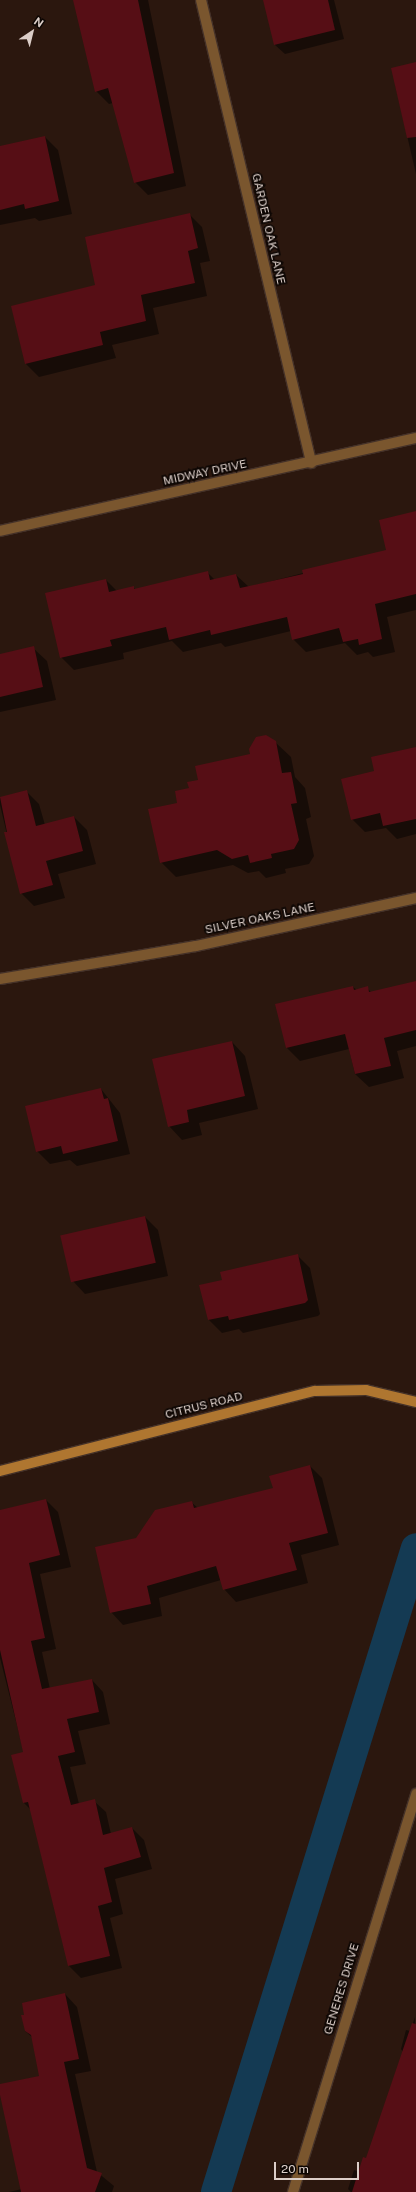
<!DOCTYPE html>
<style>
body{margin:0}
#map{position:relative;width:416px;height:2192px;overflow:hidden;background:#2b170e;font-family:"Public Sans",sans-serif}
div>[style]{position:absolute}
.shadow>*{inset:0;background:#0007}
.canal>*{height:30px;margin:-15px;padding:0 15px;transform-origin:15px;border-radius:15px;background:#143a53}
.building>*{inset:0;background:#560e15;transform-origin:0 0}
.roads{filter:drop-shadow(1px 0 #443128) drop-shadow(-1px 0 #443128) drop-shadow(0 1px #443128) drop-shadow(0 -1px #443128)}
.lane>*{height:10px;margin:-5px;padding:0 5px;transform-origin:5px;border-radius:5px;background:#7a562e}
.street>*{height:10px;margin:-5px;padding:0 5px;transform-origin:5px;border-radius:5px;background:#7a562e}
.secondary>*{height:10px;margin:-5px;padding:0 5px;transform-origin:5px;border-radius:5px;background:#af7630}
span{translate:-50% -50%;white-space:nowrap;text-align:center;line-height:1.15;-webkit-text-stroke:3.5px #0d0603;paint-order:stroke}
.street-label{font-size:12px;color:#dccec8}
.north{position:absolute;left:12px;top:12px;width:40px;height:40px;-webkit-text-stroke:3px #0d0603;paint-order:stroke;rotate:35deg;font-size:11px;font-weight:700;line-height:16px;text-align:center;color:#dccec8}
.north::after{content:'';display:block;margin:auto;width:14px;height:18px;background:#dccec8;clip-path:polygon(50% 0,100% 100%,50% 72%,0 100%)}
.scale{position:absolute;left:274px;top:2162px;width:85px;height:18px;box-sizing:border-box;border:2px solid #dccec8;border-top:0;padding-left:5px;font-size:12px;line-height:14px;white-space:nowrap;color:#dccec8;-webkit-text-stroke:3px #0d0603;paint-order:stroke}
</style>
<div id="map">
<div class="shadow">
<i style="clip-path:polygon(74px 0,148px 0,186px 186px,148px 195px,135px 182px,113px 103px,109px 104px,96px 91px)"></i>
<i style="clip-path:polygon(264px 0,334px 0,344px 39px,285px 54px,275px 45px)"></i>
<i style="clip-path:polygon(416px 78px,416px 174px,395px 84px)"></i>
<i style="clip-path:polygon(45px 137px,58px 150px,72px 214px,39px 221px,35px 218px,0 225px,0 147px)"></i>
<i style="clip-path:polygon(189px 214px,202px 227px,210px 261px,200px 263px,207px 296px,153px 308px,159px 334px,112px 345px,116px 358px,39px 377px,26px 364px,12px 307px,96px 286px)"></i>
<i style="clip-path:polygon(416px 512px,416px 610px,387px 617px,395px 652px,373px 657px,368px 652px,357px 655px,345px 643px,306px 652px,293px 639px,291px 631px,225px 647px,221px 643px,183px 652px,172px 641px,123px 653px,124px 659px,74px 670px,61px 657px,106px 580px,117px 591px,133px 587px,136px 590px,207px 572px,215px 580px,236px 575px,249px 587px,388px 551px)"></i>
<i style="clip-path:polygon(33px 648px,47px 661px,56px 700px,0 712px,0 655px)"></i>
<i style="clip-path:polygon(275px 742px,291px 757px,295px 777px,305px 788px,311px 817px,306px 819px,314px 856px,309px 864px,285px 869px,286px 873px,266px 878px,259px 871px,248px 873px,233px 865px,176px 877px,161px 862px,179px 803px,199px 780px)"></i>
<i style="clip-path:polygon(416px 748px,416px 834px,397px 839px,386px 828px,365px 832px,352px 819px,376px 772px)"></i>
<i style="clip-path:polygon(26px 791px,39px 804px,45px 825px,74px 817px,87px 830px,96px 864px,58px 874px,65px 898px,34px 906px,21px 893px,0 805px,0 798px)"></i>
<i style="clip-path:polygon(416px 982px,416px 1046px,397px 1051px,404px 1078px,369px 1087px,355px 1074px,349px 1049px,300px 1061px,287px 1048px,277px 1005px,353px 987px,357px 990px,367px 988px,372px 993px)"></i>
<i style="clip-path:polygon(232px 1042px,245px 1056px,258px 1109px,199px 1123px,202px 1135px,182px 1140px,169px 1126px)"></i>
<i style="clip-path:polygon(101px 1089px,120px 1113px,130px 1154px,77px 1166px,70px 1160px,50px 1164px,37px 1151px)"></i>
<i style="clip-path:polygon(145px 1217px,158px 1230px,168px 1276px,85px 1294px,72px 1280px)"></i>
<i style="clip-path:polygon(297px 1255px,310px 1268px,320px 1314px,318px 1316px,243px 1333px,239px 1329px,222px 1333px,209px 1320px,201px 1286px,223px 1281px)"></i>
<i style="clip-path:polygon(310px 1466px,322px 1478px,339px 1545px,301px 1555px,308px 1583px,236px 1602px,224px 1589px,221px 1580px,159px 1598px,162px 1616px,123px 1625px,111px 1612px,137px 1539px,191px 1502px,198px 1508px,274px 1489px)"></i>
<i style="clip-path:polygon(46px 1500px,58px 1512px,71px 1567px,40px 1574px,56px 1649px,42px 1652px,50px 1689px,92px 1680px,103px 1692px,110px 1724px,78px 1731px,86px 1764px,70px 1767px,79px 1804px,94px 1801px,106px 1812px,111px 1834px,132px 1828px,144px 1840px,152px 1869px,115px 1879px,123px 1914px,110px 1918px,122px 1968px,81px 1978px,69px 1966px,31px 1810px,24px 1803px,24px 1753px,0 1658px,0 1511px)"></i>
<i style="clip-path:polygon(65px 1994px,77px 2007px,91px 2071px,75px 2074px,97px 2172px,114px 2186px,112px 2192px,9px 2192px,22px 2189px,0 2085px,41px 2076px,32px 2037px,25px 2031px)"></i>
<i style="clip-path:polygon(415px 2017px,416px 2192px,351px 2192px,348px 2189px,354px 2170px,360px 2172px,367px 2159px,403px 2052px,401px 2049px,406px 2030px,410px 2031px)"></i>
</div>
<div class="canal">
<i style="left:216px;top:2192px;width:674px;rotate:-72.75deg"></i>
</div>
<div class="building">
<i style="clip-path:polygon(73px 0,138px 0,174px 173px,134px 183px,108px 88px,95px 92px)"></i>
<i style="clip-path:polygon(263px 0,328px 0,335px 30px,274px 45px)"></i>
<i style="clip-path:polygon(416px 62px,416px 137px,407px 138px,391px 68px)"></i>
<i style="clip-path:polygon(45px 136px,59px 201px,25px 209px,24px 204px,0 210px,0 146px)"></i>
<i style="clip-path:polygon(190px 213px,198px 248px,188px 251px,195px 283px,141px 295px,146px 321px,100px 332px,103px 345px,25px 364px,11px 306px,95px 285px,85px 237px)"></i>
<i style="clip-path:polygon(416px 511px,416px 594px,375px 604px,382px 639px,359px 645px,358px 639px,343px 642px,339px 628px,292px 640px,287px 617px,211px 635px,210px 630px,169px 640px,166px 627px,110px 640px,112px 646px,60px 658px,45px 593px,106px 579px,109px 592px,134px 586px,134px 589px,208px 571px,210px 580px,236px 574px,240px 588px,303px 574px,302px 570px,386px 550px,379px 520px)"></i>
<i style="clip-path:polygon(34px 646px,43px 687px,0 697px,0 654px)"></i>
<i style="clip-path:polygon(266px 735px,276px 741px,282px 773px,291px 772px,297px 803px,291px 804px,299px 840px,294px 849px,271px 854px,272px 858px,250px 863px,248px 855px,232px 859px,217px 850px,160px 863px,148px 809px,177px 803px,175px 791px,189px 788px,187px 782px,198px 780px,195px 766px,250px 754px,249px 749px,256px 737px)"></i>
<i style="clip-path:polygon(416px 747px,416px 819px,383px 826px,380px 813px,351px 820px,341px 779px,374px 771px,371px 757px)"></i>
<i style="clip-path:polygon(27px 790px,36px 826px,74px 816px,83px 851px,46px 861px,53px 885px,20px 894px,4px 832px,7px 832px,0 797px)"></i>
<i style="clip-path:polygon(416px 981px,416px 1030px,384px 1038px,391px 1066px,355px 1074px,345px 1034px,286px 1048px,275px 1004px,353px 986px,354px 990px,368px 986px,369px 992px)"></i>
<i style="clip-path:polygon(232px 1041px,245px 1096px,187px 1110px,189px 1122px,168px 1127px,152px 1059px)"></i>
<i style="clip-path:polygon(101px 1088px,104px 1099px,108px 1098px,118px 1141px,63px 1154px,61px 1146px,36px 1152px,25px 1106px)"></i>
<i style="left:145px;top:1216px;width:48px;height:87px;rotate:77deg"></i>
<i style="clip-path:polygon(298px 1254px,308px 1300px,305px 1303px,229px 1320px,228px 1316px,208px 1320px,199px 1285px,222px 1280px,220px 1272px)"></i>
<i style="clip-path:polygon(310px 1465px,328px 1533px,289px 1543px,297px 1570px,223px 1590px,216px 1566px,147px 1586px,151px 1604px,110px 1613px,95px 1547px,136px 1538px,155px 1510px,192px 1501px,194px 1508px,273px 1488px,269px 1476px)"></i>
<i style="clip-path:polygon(46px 1499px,60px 1555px,29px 1563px,45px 1638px,31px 1641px,42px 1689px,92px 1679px,99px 1712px,67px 1719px,75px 1752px,58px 1756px,71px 1805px,95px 1799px,103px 1835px,132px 1827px,141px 1857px,104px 1868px,112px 1902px,98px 1906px,110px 1956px,68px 1966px,28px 1802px,23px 1803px,11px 1755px,23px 1752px,0 1650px,0 1510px)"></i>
<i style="clip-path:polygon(65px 1993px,79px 2059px,64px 2062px,87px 2168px,102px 2173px,95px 2192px,21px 2192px,0 2095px,0 2084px,39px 2076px,31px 2035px,25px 2031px,21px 2015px,24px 2015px,22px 2003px)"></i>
<i style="clip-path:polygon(412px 2023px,416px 2024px,416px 2192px,352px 2192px,363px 2157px,366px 2158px)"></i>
</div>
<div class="roads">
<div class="lane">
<i style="left:0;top:979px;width:110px;rotate:-9.4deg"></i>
</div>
<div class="street">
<i style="left:201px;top:0;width:476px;rotate:76.6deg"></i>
<i style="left:0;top:531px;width:426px;rotate:-12.6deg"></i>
<i style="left:109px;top:961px;width:88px;rotate:-9.8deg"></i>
<i style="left:196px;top:946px;width:225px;rotate:-12.3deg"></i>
<i style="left:293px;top:2192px;width:417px;rotate:-72.8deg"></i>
</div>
<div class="secondary">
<i style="left:0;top:1471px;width:325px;rotate:-14.3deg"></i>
<i style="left:315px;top:1391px;width:51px;rotate:-1.1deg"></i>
<i style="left:366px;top:1390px;width:51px;rotate:13.5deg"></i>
</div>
</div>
<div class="street-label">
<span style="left:268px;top:229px;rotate:77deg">GARDEN OAK LANE</span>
<span style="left:205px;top:473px;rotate:-12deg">MIDWAY DRIVE</span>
<span style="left:260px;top:919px;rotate:-12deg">SILVER OAKS LANE</span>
<span style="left:204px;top:1406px;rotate:-14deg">CITRUS ROAD</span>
<span style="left:342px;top:1989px;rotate:-73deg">GENERES DRIVE</span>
</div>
<div class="north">N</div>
<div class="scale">20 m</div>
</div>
